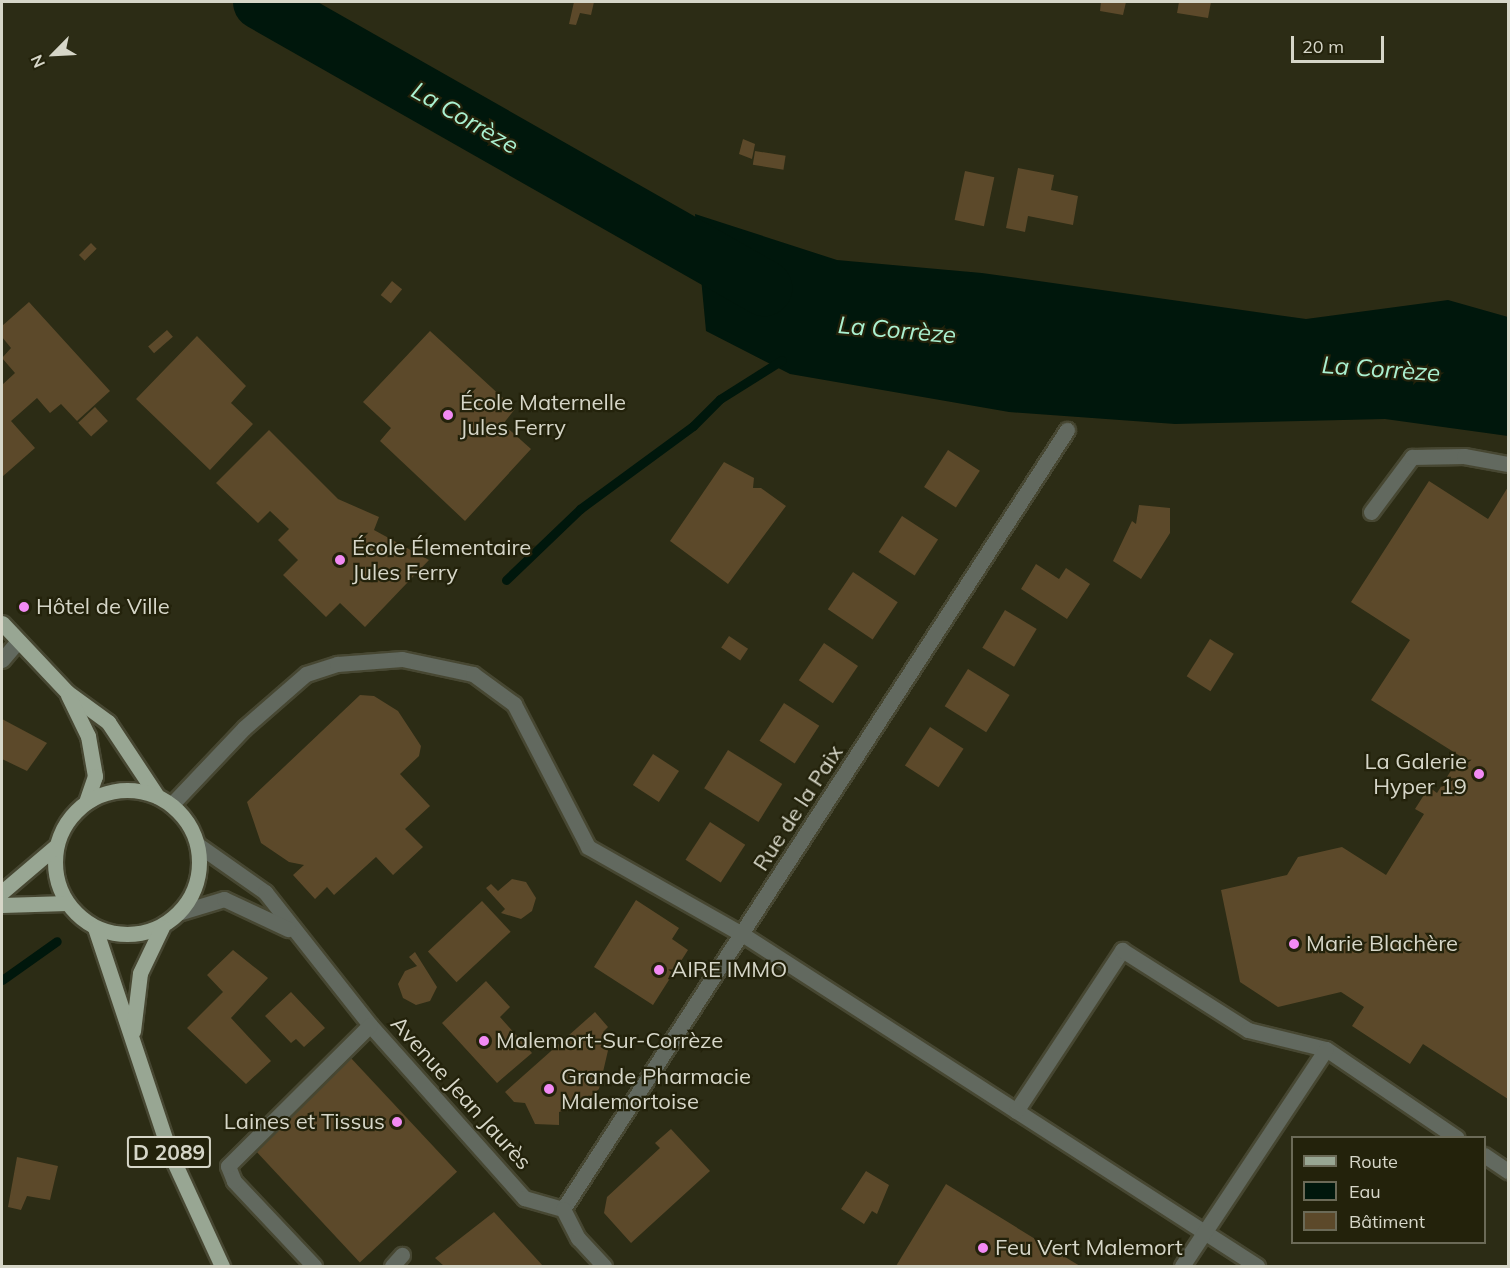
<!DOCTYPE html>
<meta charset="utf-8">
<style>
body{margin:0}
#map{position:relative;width:1510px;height:1268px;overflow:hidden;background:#2c2c15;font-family:Mulish,sans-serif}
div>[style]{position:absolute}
.water>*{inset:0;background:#00170c}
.stream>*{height:9px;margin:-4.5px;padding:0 4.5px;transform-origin:4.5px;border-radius:4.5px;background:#00170c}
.river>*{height:56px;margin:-28px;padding:0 28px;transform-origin:28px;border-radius:28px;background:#00170c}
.building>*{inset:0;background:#5c492a;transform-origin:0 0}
.roads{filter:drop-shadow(2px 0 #474732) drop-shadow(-2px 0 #474732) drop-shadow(0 2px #474732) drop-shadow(0 -2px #474732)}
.minor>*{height:15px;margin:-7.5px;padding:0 7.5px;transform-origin:7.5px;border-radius:7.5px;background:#62695f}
.major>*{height:15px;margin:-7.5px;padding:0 7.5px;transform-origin:7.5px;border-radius:7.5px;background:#98a693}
.major>.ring{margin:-7.5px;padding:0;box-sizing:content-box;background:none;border:15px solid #98a693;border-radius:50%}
.dots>*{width:16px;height:16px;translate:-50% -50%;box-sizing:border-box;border:3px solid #23220b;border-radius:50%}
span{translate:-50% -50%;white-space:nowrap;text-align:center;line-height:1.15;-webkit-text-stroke:4.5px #23220b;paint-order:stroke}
.shield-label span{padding:2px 4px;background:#23220b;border:2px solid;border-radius:4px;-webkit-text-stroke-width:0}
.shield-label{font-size:21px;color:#d6d6c8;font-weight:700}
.poi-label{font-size:22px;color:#d6d6c8}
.left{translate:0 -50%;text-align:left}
.right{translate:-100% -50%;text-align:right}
.street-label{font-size:22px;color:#d6d6c8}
.water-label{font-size:24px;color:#abf1d1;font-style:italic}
.frame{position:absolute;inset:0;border:3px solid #d6d6c8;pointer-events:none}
.legend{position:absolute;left:1291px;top:1136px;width:195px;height:108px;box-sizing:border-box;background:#23220b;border:2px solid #6b6a57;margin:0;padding:8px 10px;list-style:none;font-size:18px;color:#d6d6c8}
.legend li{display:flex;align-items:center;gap:12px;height:30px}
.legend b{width:30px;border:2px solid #6b6a57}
.north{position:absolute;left:24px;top:24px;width:60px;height:60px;-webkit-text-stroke:4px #23220b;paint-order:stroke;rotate:246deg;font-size:16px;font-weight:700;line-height:24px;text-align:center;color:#d6d6c8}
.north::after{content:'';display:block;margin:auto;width:21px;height:27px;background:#d6d6c8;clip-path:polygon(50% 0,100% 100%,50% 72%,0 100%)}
.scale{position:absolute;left:1291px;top:36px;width:93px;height:27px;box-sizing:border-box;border:3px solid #d6d6c8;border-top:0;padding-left:8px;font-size:18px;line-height:21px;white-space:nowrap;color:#d6d6c8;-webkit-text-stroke:4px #23220b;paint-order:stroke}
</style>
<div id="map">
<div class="water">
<i style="clip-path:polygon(695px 214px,837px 260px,982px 273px,1306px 319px,1448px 300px,1508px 317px,1508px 436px,1385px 419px,1175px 424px,1009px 412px,790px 374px,706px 331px)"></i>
</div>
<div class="stream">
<i style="left:506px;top:580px;width:103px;rotate:-43.8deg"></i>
<i style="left:580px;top:509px;width:140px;rotate:-36.3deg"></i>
<i style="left:693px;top:426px;width:38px;rotate:-45deg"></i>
<i style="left:720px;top:399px;width:73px;rotate:-32.2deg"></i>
<i style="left:2px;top:980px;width:67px;rotate:-35.3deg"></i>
</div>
<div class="river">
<i style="left:261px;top:2px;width:579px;rotate:29.62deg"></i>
</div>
<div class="building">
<i style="clip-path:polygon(574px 2px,594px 2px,591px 15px,580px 13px,576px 25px,569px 24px)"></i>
<i style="clip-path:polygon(1101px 2px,1126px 2px,1123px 15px,1100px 11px)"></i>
<i style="clip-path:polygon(1179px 2px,1211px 2px,1208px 18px,1177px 13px)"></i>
<i style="clip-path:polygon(743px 139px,755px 144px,752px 159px,739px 154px)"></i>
<i style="left:755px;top:151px;width:31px;height:14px;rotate:9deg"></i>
<i style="clip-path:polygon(1018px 168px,1054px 175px,1051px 190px,1078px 196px,1073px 225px,1028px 216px,1025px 232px,1006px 228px)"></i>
<i style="left:965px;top:171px;width:30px;height:50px;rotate:12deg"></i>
<i style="left:91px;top:243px;width:8px;height:17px;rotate:45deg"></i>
<i style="left:392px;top:281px;width:13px;height:18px;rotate:39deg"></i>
<i style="clip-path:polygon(29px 302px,110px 391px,77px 421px,61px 404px,50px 413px,37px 398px,11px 421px,35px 448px,2px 477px,2px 385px,15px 373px,2px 358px,11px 348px,2px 337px,2px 326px)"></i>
<i style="left:167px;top:330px;width:9px;height:25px;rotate:49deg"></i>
<i style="clip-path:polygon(430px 331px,515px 409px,503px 424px,531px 449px,465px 521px,380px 441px,391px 428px,363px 402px)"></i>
<i style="clip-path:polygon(197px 336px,246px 386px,231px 403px,253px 424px,210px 470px,136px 399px)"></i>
<i style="left:95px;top:407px;width:19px;height:23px;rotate:47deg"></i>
<i style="clip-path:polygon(269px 430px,338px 499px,379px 517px,374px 530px,429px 560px,365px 627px,340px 603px,326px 617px,283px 575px,298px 560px,278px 540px,289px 529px,270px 511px,258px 523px,216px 483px)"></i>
<i style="left:948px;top:450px;width:38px;height:44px;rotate:33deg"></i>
<i style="clip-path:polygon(724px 462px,754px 478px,753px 488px,761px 488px,786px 506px,728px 584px,670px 541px)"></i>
<i style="clip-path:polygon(1429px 481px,1488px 519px,1508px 487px,1508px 1099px,1423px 1044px,1410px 1064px,1352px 1026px,1364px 1007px,1341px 992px,1278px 1007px,1240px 982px,1221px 890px,1287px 875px,1298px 857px,1342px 847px,1386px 875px,1424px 814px,1415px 809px,1429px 787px,1437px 793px,1460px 756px,1371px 700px,1410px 640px,1351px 602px)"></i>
<i style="clip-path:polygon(1139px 505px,1170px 508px,1170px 533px,1141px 579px,1113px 561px,1132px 521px,1136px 524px)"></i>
<i style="left:902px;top:516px;width:43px;height:43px;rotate:33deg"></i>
<i style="clip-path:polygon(1036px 564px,1059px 579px,1066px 568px,1090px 584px,1067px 619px,1021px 589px)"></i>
<i style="left:853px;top:572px;width:54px;height:45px;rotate:34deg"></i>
<i style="left:1005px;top:610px;width:37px;height:44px;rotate:31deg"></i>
<i style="left:729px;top:636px;width:23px;height:14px;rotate:34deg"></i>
<i style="left:1210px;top:639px;width:28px;height:44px;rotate:32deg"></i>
<i style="left:824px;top:643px;width:41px;height:45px;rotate:34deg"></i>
<i style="left:968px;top:669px;width:49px;height:44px;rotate:32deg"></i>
<i style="clip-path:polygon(360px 695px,374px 696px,398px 711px,421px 746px,419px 756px,400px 774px,430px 806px,405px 829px,423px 847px,393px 875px,376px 857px,334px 895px,327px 887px,315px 899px,293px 875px,304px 865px,289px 862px,261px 843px,247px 802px)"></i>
<i style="left:784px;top:703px;width:42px;height:45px;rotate:33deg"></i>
<i style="clip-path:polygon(2px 719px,47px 743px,27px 771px,2px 759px)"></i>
<i style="left:930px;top:727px;width:40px;height:46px;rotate:33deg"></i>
<i style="left:728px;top:750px;width:64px;height:45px;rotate:32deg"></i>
<i style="left:653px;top:754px;width:31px;height:37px;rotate:33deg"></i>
<i style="left:710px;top:822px;width:42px;height:45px;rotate:33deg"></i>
<i style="clip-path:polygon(512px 879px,526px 882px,536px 898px,532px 911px,521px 919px,501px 913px,505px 909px,486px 888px,491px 884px,498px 891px)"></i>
<i style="clip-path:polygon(636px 900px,679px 928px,672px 939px,688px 950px,653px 1005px,594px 967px)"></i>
<i style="left:482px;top:901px;width:42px;height:74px;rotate:47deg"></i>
<i style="clip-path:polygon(233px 950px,268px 978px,231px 1018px,271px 1061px,246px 1084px,187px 1028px,223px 992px,207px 975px)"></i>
<i style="clip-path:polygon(415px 952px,437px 987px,430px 1001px,416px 1005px,403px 998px,398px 984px,405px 971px,417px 966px,409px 957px)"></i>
<i style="clip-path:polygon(486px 981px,510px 1007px,500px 1017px,532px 1053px,497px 1083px,442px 1023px)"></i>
<i style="clip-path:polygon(291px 992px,325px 1028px,304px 1047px,296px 1039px,291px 1043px,265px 1016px)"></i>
<i style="clip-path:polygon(595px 1012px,608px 1027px,603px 1032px,610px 1042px,599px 1089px,580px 1106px,559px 1112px,559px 1125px,535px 1124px,525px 1103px,514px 1102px,505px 1092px)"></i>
<i style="left:350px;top:1057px;width:157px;height:133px;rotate:47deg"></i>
<i style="clip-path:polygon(671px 1129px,710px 1171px,631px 1243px,604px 1213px,607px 1197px,660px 1148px,655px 1143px)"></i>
<i style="clip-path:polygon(17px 1157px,58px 1166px,50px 1200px,27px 1196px,21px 1210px,8px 1207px)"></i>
<i style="clip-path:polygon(866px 1171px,889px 1185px,877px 1214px,872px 1211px,864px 1224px,841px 1209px)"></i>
<i style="clip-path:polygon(946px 1184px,1045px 1245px,1080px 1266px,896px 1266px)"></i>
<i style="clip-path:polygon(494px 1212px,543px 1266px,444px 1266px,435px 1258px)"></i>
</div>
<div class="roads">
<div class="minor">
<i style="left:1371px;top:512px;width:69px;rotate:-53.3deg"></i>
<i style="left:1412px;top:457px;width:52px;rotate:-1.1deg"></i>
<i style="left:1464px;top:456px;width:45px;rotate:10.3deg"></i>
<i style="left:2px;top:660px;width:25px;rotate:-50deg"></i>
<i style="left:171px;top:805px;width:106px;rotate:-46.5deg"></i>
<i style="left:244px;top:728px;width:82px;rotate:-41.1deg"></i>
<i style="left:306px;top:674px;width:33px;rotate:-18deg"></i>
<i style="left:337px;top:664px;width:65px;rotate:-4.4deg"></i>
<i style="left:402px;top:659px;width:73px;rotate:11.9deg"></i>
<i style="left:473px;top:674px;width:51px;rotate:36.2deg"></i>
<i style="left:514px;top:704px;width:161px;rotate:62.6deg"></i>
<i style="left:588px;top:847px;width:177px;rotate:29.5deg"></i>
<i style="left:742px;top:934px;width:613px;rotate:32.81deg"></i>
<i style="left:198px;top:845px;width:82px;rotate:35deg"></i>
<i style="left:265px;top:892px;width:169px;rotate:51.7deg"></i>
<i style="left:370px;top:1025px;width:232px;rotate:48.3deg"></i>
<i style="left:524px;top:1198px;width:41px;rotate:15.8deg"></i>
<i style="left:181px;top:912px;width:45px;rotate:-16.8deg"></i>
<i style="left:224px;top:899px;width:71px;rotate:25.1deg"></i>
<i style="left:1016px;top:1111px;width:193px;rotate:-56.6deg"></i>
<i style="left:1122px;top:950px;width:149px;rotate:32.4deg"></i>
<i style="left:1248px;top:1030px;width:80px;rotate:13.7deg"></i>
<i style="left:1326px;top:1049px;width:158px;rotate:34.2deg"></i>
<i style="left:1484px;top:1155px;width:29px;rotate:34deg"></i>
<i style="left:563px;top:1209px;width:928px;rotate:-57.1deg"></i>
<i style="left:563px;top:1209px;width:33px;rotate:63deg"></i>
<i style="left:578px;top:1238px;width:38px;rotate:47deg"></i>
<i style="left:314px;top:1266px;width:117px;rotate:-133.3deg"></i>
<i style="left:234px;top:1181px;width:16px;rotate:-112deg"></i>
<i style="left:228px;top:1166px;width:200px;rotate:-44.8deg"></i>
<i style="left:392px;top:1266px;width:15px;rotate:-48deg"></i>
<i style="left:1182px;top:1266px;width:260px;rotate:-56.4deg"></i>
</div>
<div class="major">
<i style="left:2px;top:623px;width:95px;rotate:46.7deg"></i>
<i style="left:67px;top:692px;width:51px;rotate:36.2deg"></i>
<i style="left:108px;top:722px;width:89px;rotate:56.5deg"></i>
<i style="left:68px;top:695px;width:46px;rotate:64deg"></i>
<i style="left:88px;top:736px;width:41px;rotate:80.1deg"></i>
<i style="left:95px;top:776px;width:28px;rotate:109deg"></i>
<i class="ring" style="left:55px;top:790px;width:129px;height:129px"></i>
<i style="left:2px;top:892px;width:71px;rotate:-40.4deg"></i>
<i style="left:2px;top:905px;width:65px;rotate:-1.8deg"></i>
<i style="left:95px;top:928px;width:235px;rotate:71.6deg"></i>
<i style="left:169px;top:1151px;width:127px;rotate:65.3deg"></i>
<i style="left:133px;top:1031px;width:58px;rotate:-83.1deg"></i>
<i style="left:140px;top:973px;width:51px;rotate:-64.4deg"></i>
</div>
</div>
<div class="dots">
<i style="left:448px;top:415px;background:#f28af3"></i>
<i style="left:340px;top:560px;background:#f28af3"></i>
<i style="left:24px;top:607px;background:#f28af3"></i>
<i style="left:1479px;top:774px;background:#f28af3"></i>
<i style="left:1294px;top:944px;background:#f28af3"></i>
<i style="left:659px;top:970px;background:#f28af3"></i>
<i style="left:484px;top:1041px;background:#f28af3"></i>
<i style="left:549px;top:1089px;background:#f28af3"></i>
<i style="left:397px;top:1122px;background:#f28af3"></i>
<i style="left:983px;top:1248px;background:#f28af3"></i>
</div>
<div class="shield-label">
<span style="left:169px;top:1152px">D 2089</span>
</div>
<div class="poi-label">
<span class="left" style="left:460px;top:415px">École Maternelle<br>Jules Ferry</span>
<span class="left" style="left:352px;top:560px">École Élementaire<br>Jules Ferry</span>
<span class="left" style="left:36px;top:607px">Hôtel de Ville</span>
<span class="right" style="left:1467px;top:774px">La Galerie<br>Hyper 19</span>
<span class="left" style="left:1306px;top:944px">Marie Blachère</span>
<span class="left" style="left:671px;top:970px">AIRE IMMO</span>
<span class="left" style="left:496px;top:1041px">Malemort-Sur-Corrèze</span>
<span class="left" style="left:561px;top:1089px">Grande Pharmacie<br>Malemortoise</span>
<span class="right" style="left:385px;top:1122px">Laines et Tissus</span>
<span class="left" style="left:995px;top:1248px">Feu Vert Malemort</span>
</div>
<div class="street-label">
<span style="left:798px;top:808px;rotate:-57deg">Rue de la Paix</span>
<span style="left:461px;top:1093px;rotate:48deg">Avenue Jean Jaurès</span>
</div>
<div class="water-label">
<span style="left:465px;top:118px;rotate:30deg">La Corrèze</span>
<span style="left:897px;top:330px;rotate:5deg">La Corrèze</span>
<span style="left:1381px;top:369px;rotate:4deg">La Corrèze</span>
</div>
<div class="frame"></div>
<ul class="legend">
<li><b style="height:8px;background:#98a693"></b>Route</li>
<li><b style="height:16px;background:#00170c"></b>Eau</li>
<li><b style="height:16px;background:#5c492a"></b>Bâtiment</li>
</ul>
<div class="north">N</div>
<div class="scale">20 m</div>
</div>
